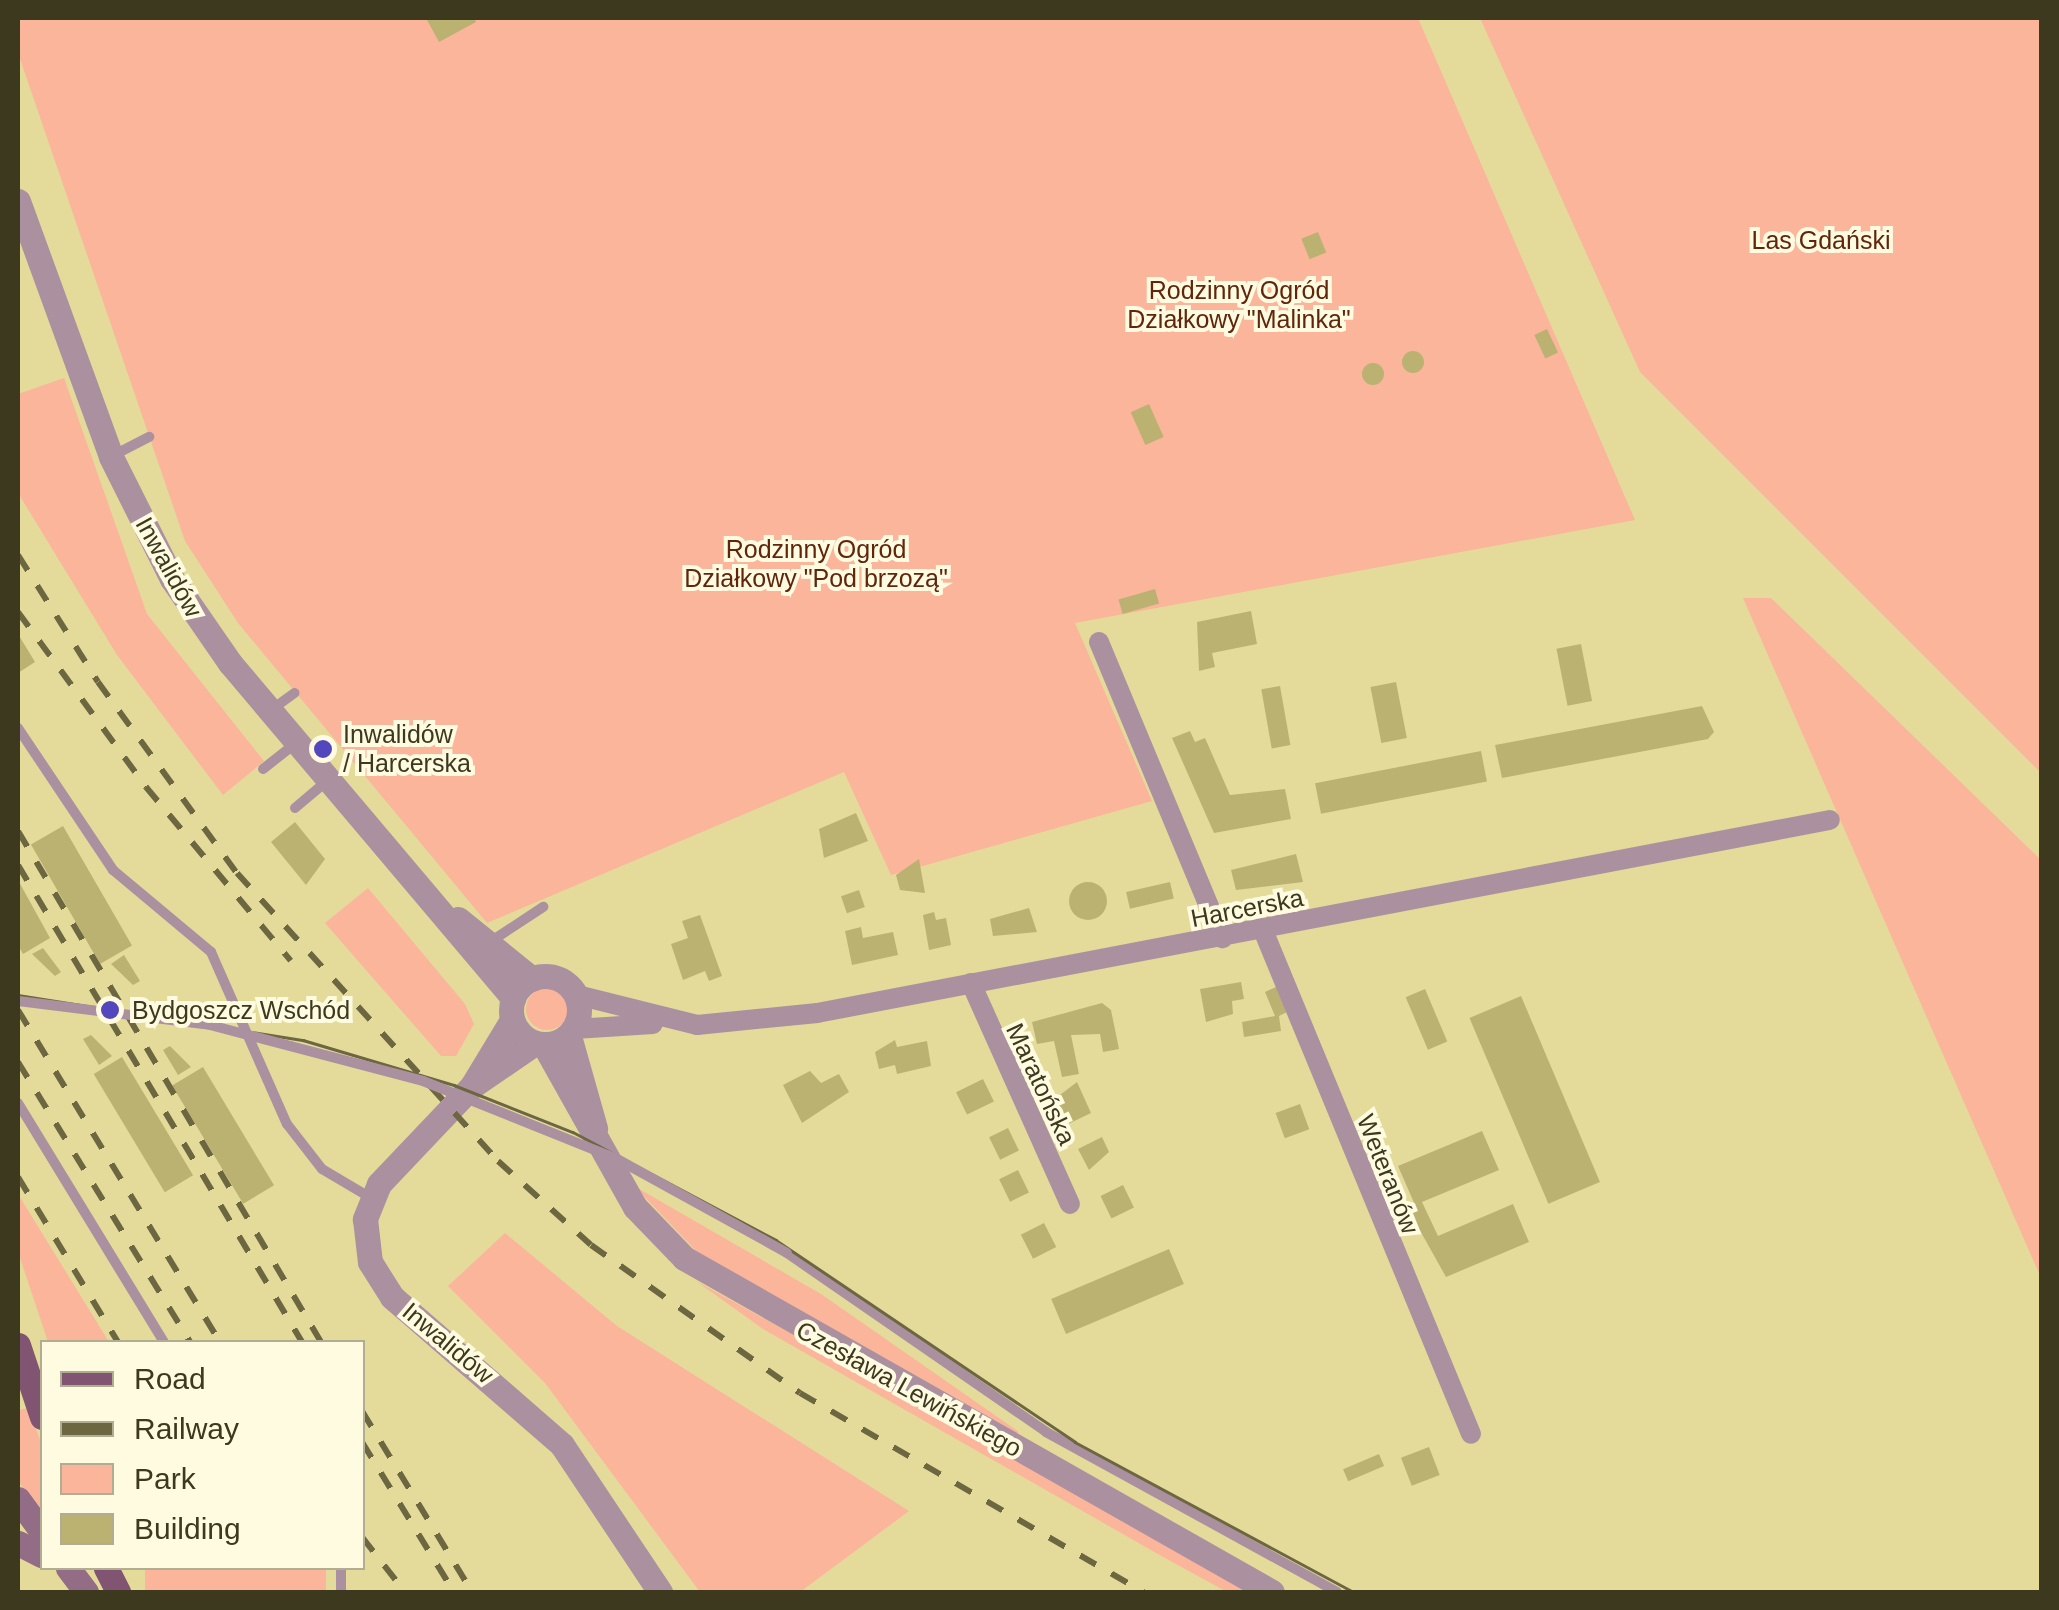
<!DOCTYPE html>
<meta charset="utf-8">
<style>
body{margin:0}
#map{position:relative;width:2059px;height:1610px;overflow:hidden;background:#e4db9a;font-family:Arial,sans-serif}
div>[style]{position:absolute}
.green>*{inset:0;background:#fab59b;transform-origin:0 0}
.round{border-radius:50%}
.building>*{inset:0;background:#bbb272;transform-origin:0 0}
.service>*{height:10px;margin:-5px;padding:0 5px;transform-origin:5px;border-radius:5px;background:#ab91a0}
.minor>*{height:20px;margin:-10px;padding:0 10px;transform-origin:10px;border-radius:10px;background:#ab91a0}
.tertiary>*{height:25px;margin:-12.5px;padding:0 12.5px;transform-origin:12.5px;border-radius:12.5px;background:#ab91a0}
.tertiary>.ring{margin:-12.5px;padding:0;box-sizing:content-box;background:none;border:25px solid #ab91a0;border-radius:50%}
.secondary>*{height:25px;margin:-12.5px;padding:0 12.5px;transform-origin:12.5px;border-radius:12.5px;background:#936d85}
.primary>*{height:25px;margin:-12.5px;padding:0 12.5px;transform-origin:12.5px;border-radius:12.5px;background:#815471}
.tram>*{height:2.5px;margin:-1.25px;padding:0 1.25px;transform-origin:1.25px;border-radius:1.25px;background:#6c6741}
.rail>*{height:6px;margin-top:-3px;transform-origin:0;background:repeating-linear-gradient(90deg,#6c6741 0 18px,transparent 0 36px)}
.service-bridge>*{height:10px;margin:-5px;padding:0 5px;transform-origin:5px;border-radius:5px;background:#ab91a0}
.dots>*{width:28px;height:28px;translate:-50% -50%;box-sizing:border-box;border:5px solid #fefbe1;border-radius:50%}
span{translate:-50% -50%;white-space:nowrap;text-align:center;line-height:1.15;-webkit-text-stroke:8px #fefbe1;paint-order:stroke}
.park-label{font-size:25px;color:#61250b}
.street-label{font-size:25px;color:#3c391e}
.poi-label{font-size:25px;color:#3c391e}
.left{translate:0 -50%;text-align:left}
.frame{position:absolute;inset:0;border:20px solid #3c391e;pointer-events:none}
.legend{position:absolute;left:40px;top:1340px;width:325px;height:230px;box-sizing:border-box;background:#fefbe1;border:2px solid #b0ad93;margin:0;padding:12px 18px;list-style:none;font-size:30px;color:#3c391e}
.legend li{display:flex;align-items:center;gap:20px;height:50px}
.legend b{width:50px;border:2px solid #b0ad93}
</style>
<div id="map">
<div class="green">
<i style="clip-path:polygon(18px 18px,1418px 18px,1635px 520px,1075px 623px,1152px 801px,891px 875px,844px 772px,487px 923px,238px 623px,185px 541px,18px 53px)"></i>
<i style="clip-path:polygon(1480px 18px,2041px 18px,2041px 773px,1640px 372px)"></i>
<i style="clip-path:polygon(64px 378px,147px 614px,264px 761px,223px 795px,117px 655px,18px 493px,18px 394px)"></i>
<i style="clip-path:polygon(1743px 598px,1771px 598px,2041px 860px,2041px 1278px)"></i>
<i style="clip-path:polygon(368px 888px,465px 1004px,474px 1024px,456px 1056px,441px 1056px,325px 923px)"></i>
<i class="round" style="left:526px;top:988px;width:42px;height:42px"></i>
<i style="clip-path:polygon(634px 1186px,821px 1294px,1019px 1432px,1016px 1437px,702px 1257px)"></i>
<i style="clip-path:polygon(18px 1194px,109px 1342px,48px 1342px,18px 1252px)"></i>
<i style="clip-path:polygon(505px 1233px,617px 1326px,909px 1511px,800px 1592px,700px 1592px,545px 1383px,448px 1286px)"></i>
<i style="clip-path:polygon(696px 1281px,865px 1374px,1248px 1592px,1227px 1592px,1165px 1558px,763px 1329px)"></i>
<i style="clip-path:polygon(28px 1408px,42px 1445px,42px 1513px,18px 1481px,18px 1410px)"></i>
<i style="left:145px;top:1568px;width:181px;height:27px"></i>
</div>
<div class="building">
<i style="clip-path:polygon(426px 18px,474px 18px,476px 22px,439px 42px)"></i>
<i style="left:1318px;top:232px;width:22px;height:18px;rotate:68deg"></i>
<i style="left:1547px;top:329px;width:26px;height:14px;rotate:65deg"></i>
<i class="round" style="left:1402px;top:351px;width:22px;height:22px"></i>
<i class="round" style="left:1362px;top:363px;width:22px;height:22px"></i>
<i style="left:1149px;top:404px;width:36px;height:20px;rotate:66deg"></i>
<i style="left:1155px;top:589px;width:15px;height:38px;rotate:74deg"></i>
<i style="clip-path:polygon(1251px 611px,1257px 644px,1212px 653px,1215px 667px,1199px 671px,1197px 622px)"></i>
<i style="clip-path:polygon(18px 634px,35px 662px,18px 673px)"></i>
<i style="left:1581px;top:644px;width:58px;height:25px;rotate:79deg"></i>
<i style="left:1396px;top:682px;width:57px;height:26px;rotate:79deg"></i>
<i style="left:1280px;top:686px;width:60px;height:19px;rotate:80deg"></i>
<i style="clip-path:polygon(1702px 706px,1714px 732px,1708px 739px,1502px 778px,1495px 745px)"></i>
<i style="clip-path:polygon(1190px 731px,1195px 742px,1205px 738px,1230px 795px,1285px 789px,1291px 819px,1214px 833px,1172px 738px)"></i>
<i style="left:1481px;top:751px;width:31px;height:169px;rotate:79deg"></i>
<i style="clip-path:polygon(856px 813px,868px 841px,824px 858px,819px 829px)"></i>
<i style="clip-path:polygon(295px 822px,325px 859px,306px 885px,271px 842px)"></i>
<i style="left:63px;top:826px;width:138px;height:37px;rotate:60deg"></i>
<i style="clip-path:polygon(1296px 854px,1303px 882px,1236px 890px,1231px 870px)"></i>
<i style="clip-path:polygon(919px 859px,925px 893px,900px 890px,896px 875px)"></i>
<i style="clip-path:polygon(18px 880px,50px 938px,23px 954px,18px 945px)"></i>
<i style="left:1170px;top:882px;width:17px;height:45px;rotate:77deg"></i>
<i class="round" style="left:1069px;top:882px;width:38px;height:38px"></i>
<i style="left:859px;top:890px;width:18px;height:19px;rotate:71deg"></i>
<i style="clip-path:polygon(1029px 908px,1037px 932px,993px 936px,990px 919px)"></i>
<i style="clip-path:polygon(934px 912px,936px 920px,946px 918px,951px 945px,929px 950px,923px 915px)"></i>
<i style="clip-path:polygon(700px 915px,722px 976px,709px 981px,705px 971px,683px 980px,671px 944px,688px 938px,682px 921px)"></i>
<i style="clip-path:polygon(861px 927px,863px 938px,893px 932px,898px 955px,852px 965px,845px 931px)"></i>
<i style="clip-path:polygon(43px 948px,61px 972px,55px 976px,32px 954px)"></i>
<i style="clip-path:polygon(124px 955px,140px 981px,133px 985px,111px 964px)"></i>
<i style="clip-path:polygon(1241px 982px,1244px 999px,1232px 1001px,1233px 1014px,1206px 1022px,1200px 989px)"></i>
<i style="clip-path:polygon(1276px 987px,1287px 1012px,1279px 1016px,1281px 1031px,1244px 1037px,1242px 1022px,1275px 1016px,1265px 992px)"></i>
<i style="left:1425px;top:989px;width:57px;height:21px;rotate:67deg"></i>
<i style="left:1521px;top:996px;width:202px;height:56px;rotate:67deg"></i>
<i style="clip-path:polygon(1102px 1003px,1111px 1010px,1119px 1049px,1103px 1052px,1100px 1034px,1071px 1035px,1079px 1074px,1062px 1077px,1054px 1041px,1037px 1044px,1032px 1022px)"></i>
<i style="clip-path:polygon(91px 1035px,112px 1056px,99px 1065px,83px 1039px)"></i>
<i style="clip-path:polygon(895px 1040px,897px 1047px,927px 1041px,931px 1066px,897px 1074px,895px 1065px,879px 1069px,875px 1052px)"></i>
<i style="clip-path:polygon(170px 1046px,191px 1067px,178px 1075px,163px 1050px)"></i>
<i style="left:122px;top:1057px;width:138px;height:33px;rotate:59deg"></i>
<i style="left:203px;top:1067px;width:138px;height:36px;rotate:59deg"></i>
<i style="clip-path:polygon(810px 1071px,821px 1083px,839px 1074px,849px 1092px,802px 1123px,783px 1085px)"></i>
<i style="left:983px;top:1079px;width:25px;height:30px;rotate:64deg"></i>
<i style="clip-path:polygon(1077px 1082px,1091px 1113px,1064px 1126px,1052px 1101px)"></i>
<i style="left:1300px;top:1104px;width:27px;height:26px;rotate:70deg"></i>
<i style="left:1008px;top:1128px;width:25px;height:21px;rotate:64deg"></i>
<i style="clip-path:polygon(1482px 1131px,1499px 1170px,1422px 1202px,1438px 1236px,1513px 1204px,1529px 1242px,1446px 1277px,1408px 1209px,1415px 1205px,1398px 1166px)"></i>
<i style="clip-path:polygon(1102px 1137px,1109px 1152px,1089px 1170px,1078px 1149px)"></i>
<i style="left:1018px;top:1170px;width:25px;height:21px;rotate:64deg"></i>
<i style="left:1123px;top:1185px;width:25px;height:25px;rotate:64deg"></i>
<i style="left:1044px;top:1223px;width:27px;height:26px;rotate:63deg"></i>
<i style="left:1169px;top:1249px;width:38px;height:128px;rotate:67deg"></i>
<i style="left:1429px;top:1447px;width:30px;height:30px;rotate:69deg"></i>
<i style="left:1379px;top:1454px;width:13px;height:39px;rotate:67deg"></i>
</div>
<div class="service">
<i style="left:112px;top:456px;width:42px;rotate:-27.2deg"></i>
<i style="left:271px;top:710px;width:29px;rotate:-36deg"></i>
<i style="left:18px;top:728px;width:171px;rotate:56.2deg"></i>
<i style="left:113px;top:870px;width:128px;rotate:39.9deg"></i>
<i style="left:211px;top:952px;width:188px;rotate:66.2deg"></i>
<i style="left:287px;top:1124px;width:57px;rotate:52.1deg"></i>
<i style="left:322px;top:1169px;width:57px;rotate:30.6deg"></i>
<i style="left:263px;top:769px;width:42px;rotate:-38.2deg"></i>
<i style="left:295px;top:808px;width:42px;rotate:-40.2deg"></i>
<i style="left:490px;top:942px;width:64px;rotate:-33.4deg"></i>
<i style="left:18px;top:1103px;width:280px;rotate:58.6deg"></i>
<i style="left:787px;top:1253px;width:315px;rotate:34.6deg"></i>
<i style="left:1046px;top:1432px;width:332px;rotate:28.8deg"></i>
<i style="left:341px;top:1568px;width:24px;rotate:90deg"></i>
</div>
<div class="minor">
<i style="left:1099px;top:642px;width:321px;rotate:67.4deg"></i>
<i style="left:1263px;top:930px;width:545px;rotate:67.57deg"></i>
<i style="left:971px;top:983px;width:242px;rotate:65.9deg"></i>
<i style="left:577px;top:995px;width:124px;rotate:14deg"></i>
<i style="left:697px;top:1025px;width:121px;rotate:-5.7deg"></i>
<i style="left:817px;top:1013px;width:1031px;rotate:-10.79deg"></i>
<i style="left:575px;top:1029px;width:78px;rotate:-3.7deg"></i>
</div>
<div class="tertiary">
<i style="left:18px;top:201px;width:272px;rotate:70deg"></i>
<i style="left:111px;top:457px;width:136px;rotate:63.4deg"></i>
<i style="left:172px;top:579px;width:102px;rotate:55.4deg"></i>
<i style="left:230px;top:663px;width:439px;rotate:49.8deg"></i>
<i style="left:458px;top:919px;width:95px;rotate:39deg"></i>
<i class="ring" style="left:511px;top:976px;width:43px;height:43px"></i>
<i style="left:569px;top:1036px;width:96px;rotate:74.2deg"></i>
<i style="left:535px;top:1043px;width:76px;rotate:145.7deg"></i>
<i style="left:472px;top:1086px;width:135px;rotate:133.5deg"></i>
<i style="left:379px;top:1184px;width:38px;rotate:112deg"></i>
<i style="left:365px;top:1219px;width:43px;rotate:83.4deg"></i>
<i style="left:370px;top:1262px;width:41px;rotate:57.8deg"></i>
<i style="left:392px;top:1297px;width:225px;rotate:41deg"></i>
<i style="left:562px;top:1445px;width:177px;rotate:56.3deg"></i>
<i style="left:544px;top:1045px;width:186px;rotate:60.7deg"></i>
<i style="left:635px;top:1207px;width:71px;rotate:46.1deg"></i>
<i style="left:684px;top:1258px;width:676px;rotate:29.6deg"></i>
<i style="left:472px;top:1086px;width:77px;rotate:-58.8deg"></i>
</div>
<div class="secondary">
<i style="left:18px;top:1499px;width:41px;rotate:54deg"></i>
<i style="left:18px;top:1543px;width:27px;rotate:27deg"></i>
<i style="left:68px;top:1568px;width:30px;rotate:53deg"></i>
</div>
<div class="primary">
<i style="left:18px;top:1345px;width:76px;rotate:71.6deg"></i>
<i style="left:106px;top:1568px;width:27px;rotate:63deg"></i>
</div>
<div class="tram">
<i style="left:18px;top:995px;width:289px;rotate:9deg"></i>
<i style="left:303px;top:1040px;width:158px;rotate:16.6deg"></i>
<i style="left:454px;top:1085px;width:128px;rotate:21.6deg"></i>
<i style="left:573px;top:1132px;width:230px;rotate:28deg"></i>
<i style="left:776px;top:1240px;width:361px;rotate:34deg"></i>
<i style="left:1075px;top:1442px;width:316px;rotate:28.3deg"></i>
</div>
<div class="rail">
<i style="left:18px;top:555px;width:150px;rotate:57.8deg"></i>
<i style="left:98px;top:682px;width:236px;rotate:54deg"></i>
<i style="left:237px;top:873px;width:389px;rotate:47.8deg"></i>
<i style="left:498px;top:1161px;width:125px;rotate:42.1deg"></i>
<i style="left:591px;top:1245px;width:256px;rotate:35.3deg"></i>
<i style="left:800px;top:1393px;width:397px;rotate:30.1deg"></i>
<i style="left:18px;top:612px;width:217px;rotate:53.8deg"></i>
<i style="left:146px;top:787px;width:226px;rotate:50.2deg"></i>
<i style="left:18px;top:831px;width:594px;rotate:59.33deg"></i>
<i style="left:18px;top:865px;width:555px;rotate:59.23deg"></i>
<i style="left:18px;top:1010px;width:389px;rotate:58.7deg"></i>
<i style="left:18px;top:1062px;width:329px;rotate:58.4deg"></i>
<i style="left:18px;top:1177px;width:193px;rotate:58.8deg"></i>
<i style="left:362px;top:1411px;width:212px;rotate:58.7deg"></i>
<i style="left:362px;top:1442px;width:176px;rotate:58.5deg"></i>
<i style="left:362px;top:1537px;width:70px;rotate:52deg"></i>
</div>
<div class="service-bridge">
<i style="left:18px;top:1001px;width:193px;rotate:7.1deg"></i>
<i style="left:210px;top:1025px;width:220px;rotate:14.7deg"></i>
<i style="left:423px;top:1081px;width:209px;rotate:21.9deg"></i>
<i style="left:617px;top:1159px;width:194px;rotate:28.9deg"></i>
</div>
<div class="dots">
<i style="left:323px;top:749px;background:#5347be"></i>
<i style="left:110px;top:1010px;background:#5347be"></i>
</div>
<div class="park-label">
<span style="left:1821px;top:240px">Las Gdański</span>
<span style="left:1239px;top:305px">Rodzinny Ogród<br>Działkowy "Malinka"</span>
<span style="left:816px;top:564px">Rodzinny Ogród<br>Działkowy "Pod brzozą"</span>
</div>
<div class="street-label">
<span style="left:169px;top:567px;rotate:61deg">Inwalidów</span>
<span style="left:1247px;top:908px;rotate:-11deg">Harcerska</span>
<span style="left:1041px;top:1084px;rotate:65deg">Maratońska</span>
<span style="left:1388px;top:1174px;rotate:68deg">Weteranów</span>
<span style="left:448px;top:1343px;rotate:40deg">Inwalidów</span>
<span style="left:909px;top:1389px;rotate:29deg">Czesława Lewińskiego</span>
</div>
<div class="poi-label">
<span class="left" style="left:343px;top:749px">Inwalidów<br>/ Harcerska</span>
<span class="left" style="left:132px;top:1010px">Bydgoszcz Wschód</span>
</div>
<div class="frame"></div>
<ul class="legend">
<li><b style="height:12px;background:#815471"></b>Road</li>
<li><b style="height:12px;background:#6c6741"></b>Railway</li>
<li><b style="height:28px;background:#fab59b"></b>Park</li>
<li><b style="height:28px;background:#bbb272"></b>Building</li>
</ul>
</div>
